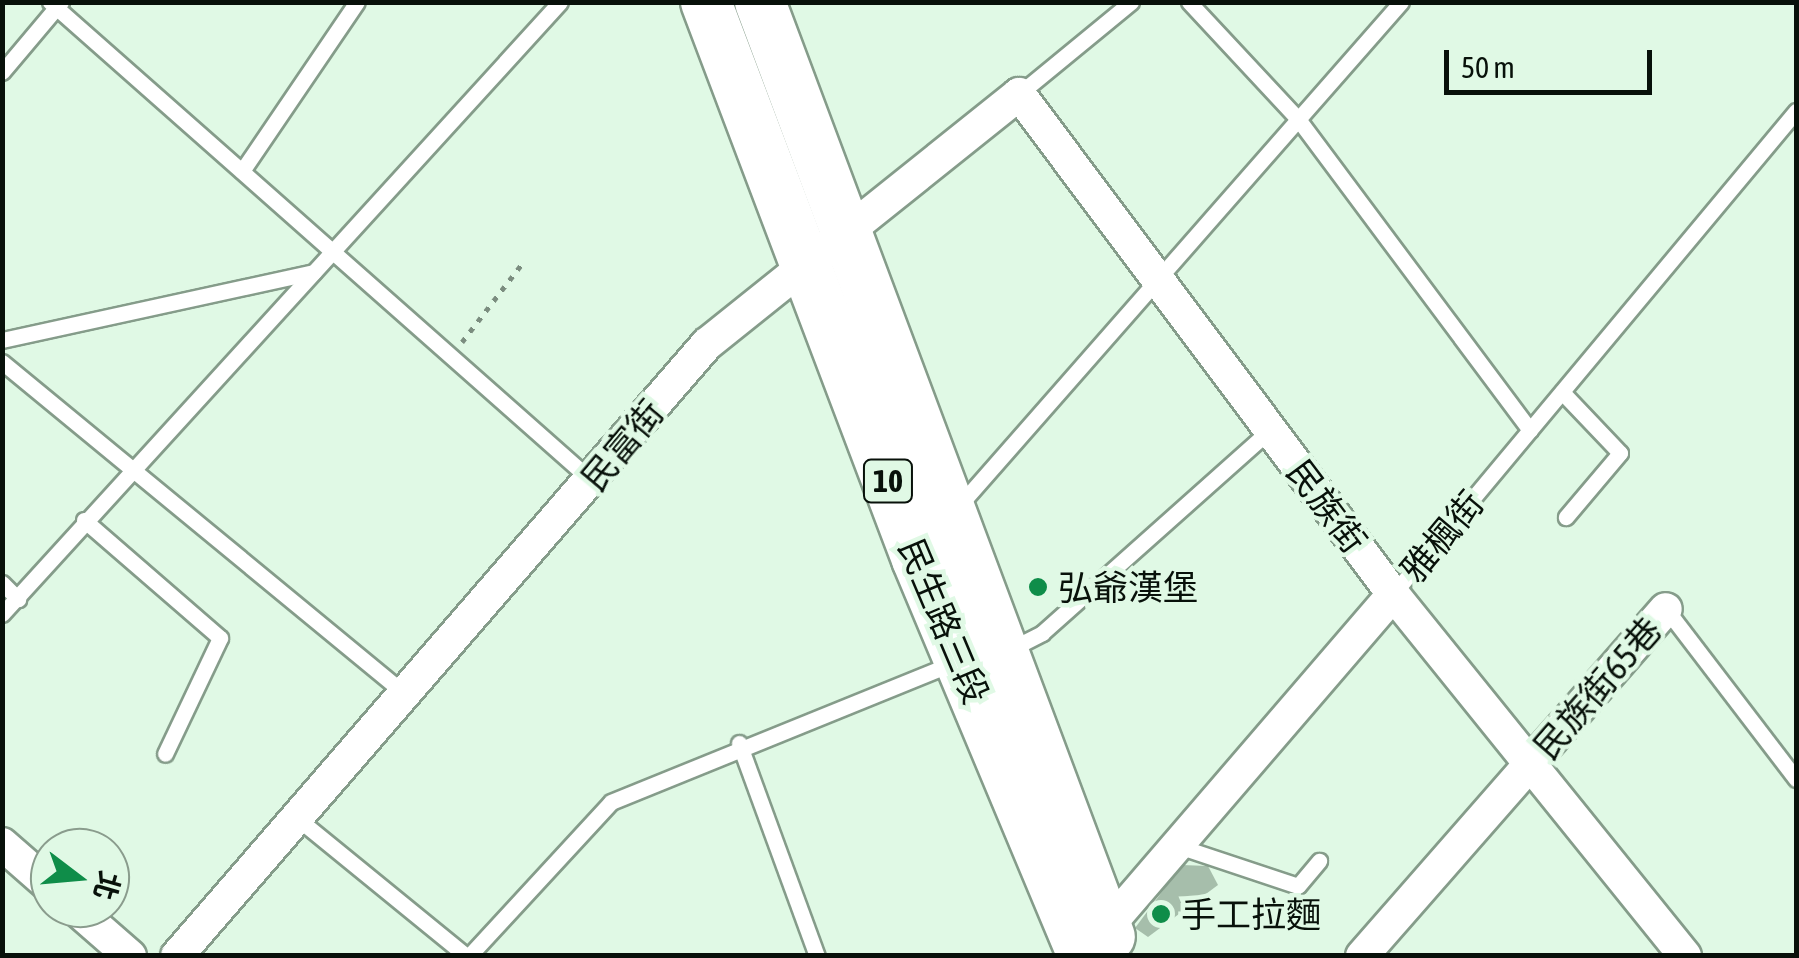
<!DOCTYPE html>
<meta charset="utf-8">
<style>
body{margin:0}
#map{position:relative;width:1799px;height:958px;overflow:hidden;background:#e0f9e5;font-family:"Asap Condensed","Noto Sans TC",sans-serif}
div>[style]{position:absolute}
.building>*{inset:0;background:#a6beab}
.path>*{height:5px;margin-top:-2.5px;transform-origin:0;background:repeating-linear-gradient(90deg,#7b8d7f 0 5px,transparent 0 13px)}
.roads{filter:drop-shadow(2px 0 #859c8a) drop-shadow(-2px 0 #859c8a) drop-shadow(0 2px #859c8a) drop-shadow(0 -2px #859c8a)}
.lane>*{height:15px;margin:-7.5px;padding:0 7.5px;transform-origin:7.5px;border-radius:7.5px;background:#fff}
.street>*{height:32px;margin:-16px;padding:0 16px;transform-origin:16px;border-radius:16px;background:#fff}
.primary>*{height:50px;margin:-25px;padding:0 25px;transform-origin:25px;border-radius:25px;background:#fff}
.dots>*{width:28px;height:28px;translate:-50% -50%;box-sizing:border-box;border:5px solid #e0f9e5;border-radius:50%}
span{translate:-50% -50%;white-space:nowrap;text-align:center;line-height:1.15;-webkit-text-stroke:9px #e0f9e5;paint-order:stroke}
.shield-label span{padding:2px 8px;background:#e0f9e5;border:2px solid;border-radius:8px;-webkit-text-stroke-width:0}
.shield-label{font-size:32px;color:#08110a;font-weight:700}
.street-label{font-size:35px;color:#08110a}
.poi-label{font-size:35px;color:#08110a}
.left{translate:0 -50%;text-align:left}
.frame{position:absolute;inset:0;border:5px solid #08110a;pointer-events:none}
.north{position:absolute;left:30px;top:828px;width:100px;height:100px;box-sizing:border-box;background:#e0f9e5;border:2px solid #8a9c8d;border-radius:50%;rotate:106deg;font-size:28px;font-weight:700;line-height:40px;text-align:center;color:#08110a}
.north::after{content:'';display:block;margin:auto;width:35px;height:45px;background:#0f8d49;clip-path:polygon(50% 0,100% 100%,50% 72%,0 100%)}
.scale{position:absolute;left:1444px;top:50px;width:208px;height:45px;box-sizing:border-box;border:5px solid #08110a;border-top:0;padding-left:12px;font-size:30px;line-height:35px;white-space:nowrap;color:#08110a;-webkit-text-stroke:8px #e0f9e5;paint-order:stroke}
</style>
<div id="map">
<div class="building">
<i style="clip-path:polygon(1182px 865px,1208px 866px,1218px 885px,1148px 937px,1135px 928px)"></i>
</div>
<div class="path">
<i style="left:462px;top:342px;width:103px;rotate:-52.5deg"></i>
</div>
<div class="roads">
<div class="lane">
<i style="left:50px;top:2px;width:722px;rotate:41.46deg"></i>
<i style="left:1189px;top:2px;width:160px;rotate:47deg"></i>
<i style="left:1298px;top:119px;width:388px;rotate:53.3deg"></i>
<i style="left:2px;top:72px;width:92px;rotate:-49.9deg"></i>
<i style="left:1019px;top:94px;width:145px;rotate:-39.4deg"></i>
<i style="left:242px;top:171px;width:204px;rotate:-55.8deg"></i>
<i style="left:2px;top:340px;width:319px;rotate:-12.3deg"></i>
<i style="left:2px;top:362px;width:521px;rotate:39.47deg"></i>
<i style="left:1562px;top:392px;width:84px;rotate:46.4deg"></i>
<i style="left:1620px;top:453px;width:84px;rotate:130.2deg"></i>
<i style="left:957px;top:508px;width:673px;rotate:-48.73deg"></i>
<i style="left:84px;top:520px;width:180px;rotate:40.9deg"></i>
<i style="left:220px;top:638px;width:128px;rotate:115.4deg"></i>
<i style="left:2px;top:583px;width:23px;rotate:45deg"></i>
<i style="left:1393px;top:594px;width:629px;rotate:-50.16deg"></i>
<i style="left:1666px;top:609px;width:214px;rotate:52.6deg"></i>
<i style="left:2px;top:614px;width:828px;rotate:-47.64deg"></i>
<i style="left:1011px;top:649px;width:35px;rotate:-27deg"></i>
<i style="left:1042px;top:633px;width:305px;rotate:-41.7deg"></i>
<i style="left:739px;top:743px;width:227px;rotate:69.9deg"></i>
<i style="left:297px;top:818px;width:218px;rotate:39.2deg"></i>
<i style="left:1181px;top:847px;width:123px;rotate:18.4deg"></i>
<i style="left:1298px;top:886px;width:33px;rotate:-50deg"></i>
<i style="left:469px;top:956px;width:209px;rotate:-47.3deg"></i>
<i style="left:611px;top:802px;width:371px;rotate:-22.1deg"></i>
</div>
<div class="street">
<i style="left:2px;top:844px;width:64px;rotate:41.2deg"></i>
<i style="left:75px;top:908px;width:73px;rotate:41.1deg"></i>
<i style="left:1095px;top:941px;width:457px;rotate:-49.3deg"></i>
<i style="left:177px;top:956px;width:810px;rotate:-49.11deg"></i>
<i style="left:707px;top:344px;width:400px;rotate:-38.7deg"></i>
<i style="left:1019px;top:94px;width:624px;rotate:53.2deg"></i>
<i style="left:1393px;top:594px;width:465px;rotate:51.1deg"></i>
<i style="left:1362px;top:956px;width:461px;rotate:-48.8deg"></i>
</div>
<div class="primary">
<i style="left:706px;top:2px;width:596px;rotate:69.25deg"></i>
<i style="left:917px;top:559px;width:430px;rotate:67.3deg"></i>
<i style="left:760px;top:2px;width:998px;rotate:69.48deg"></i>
</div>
</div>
<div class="dots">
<i style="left:1038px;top:587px;background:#0f8d49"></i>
<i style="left:1161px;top:914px;background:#0f8d49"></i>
</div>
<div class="shield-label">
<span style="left:888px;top:481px">10</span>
</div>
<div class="street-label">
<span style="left:622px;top:445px;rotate:-50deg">民富街</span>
<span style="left:1327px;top:506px;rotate:53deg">民族街</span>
<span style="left:1442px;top:536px;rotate:-50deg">雅楓街</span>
<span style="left:944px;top:621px;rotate:67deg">民生路三段</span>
<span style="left:1597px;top:688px;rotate:-49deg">民族街65巷</span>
</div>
<div class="poi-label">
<span class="left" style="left:1058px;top:587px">弘爺漢堡</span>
<span class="left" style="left:1181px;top:914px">手工拉麵</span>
</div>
<div class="frame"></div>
<div class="north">北</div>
<div class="scale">50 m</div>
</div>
